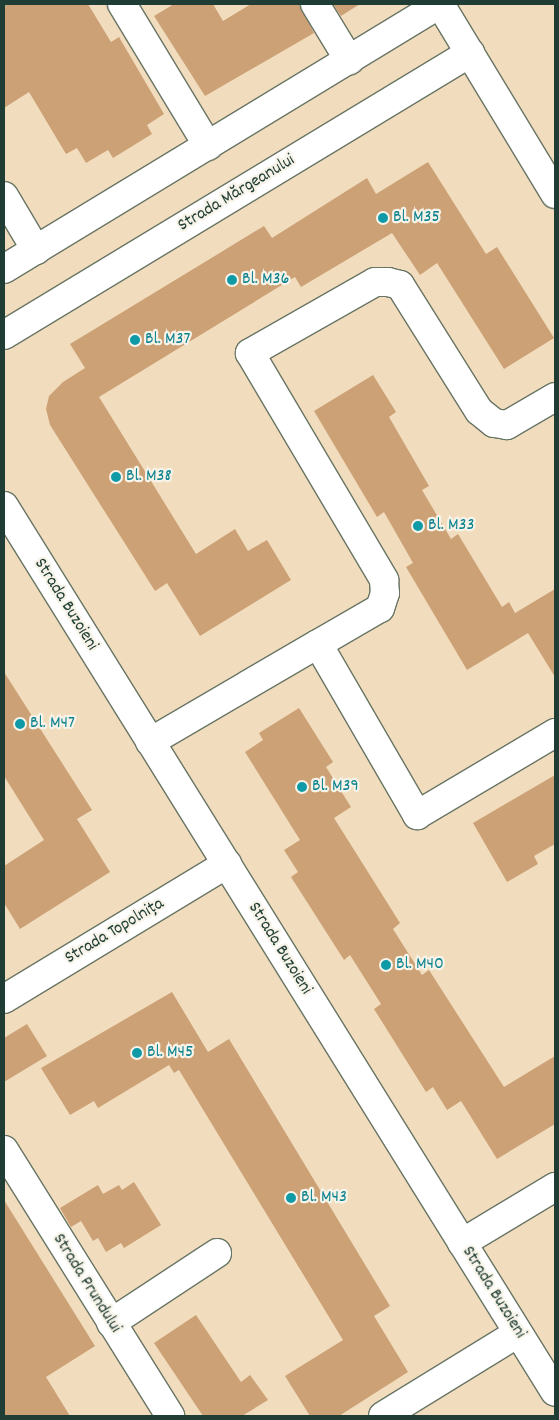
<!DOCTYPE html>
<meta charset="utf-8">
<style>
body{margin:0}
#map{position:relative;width:559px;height:1420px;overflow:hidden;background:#f1ddbd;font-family:Dekko,sans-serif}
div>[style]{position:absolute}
.building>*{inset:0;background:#cca176}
.roads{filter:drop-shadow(1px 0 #687564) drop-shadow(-1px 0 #687564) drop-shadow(0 1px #687564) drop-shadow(0 -1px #687564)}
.minor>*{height:28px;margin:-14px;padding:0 14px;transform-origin:14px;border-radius:14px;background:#fff}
.dots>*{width:14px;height:14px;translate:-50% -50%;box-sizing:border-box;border:2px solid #f7f3e8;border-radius:50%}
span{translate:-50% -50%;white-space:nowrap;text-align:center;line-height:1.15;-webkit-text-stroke:4.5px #f7f3e8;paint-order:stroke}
.street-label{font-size:18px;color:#1f3d34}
.culture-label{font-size:18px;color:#0d838f}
.left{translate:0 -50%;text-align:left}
.frame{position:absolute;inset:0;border:5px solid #1f3d34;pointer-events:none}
</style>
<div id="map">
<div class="building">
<i style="clip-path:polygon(4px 4px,88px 4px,111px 42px,119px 37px,164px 114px,147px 125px,152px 134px,113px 158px,108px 150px,86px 163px,77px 148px,66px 154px,29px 92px,4px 108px)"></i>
<i style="clip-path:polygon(174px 4px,213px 4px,223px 21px,251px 4px,299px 4px,314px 33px,205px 96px,154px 16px)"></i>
<i style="clip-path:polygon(333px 4px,360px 4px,341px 16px)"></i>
<i style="clip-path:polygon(428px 162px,486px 254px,497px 247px,554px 338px,504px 369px,437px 263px,420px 275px,392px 233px,301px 287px,295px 277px,99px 397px,196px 554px,235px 529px,248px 551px,267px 540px,291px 580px,200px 636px,167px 583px,155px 591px,50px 425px,46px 409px,49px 396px,63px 382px,85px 368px,70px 344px,264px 226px,272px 238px,367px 178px,376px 194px)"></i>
<i style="clip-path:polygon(373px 375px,396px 412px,389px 417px,429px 486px,422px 490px,451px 539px,458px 534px,502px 607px,509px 602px,515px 613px,555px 589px,555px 677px,528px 633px,467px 670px,406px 567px,413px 563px,384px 512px,377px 517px,314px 411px)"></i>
<i style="clip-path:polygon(4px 672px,92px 810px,77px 819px,110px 872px,20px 929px,4px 903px,4px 866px,44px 840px,4px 776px)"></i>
<i style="clip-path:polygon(299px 708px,333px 762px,326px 767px,351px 807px,334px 818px,400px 923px,393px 929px,422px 975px,429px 970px,504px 1087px,555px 1056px,555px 1124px,497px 1159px,461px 1101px,447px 1110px,433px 1087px,426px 1092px,374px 1009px,381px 1004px,350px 955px,344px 960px,291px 877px,298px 872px,284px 850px,300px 840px,245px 752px,263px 740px,259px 733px)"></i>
<i style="clip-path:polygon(555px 775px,555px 844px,534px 856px,538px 864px,507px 882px,473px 823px)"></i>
<i style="clip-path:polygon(172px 992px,208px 1052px,229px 1039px,390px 1306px,374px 1316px,408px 1372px,339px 1416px,310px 1416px,285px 1376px,343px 1340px,179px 1070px,174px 1073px,169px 1065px,98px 1108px,94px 1101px,70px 1115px,41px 1068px)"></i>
<i style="clip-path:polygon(27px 1024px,47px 1056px,4px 1082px,4px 1038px)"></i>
<i style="clip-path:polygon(134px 1182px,161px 1225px,124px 1248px,121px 1243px,106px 1252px,98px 1238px,93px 1241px,81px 1221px,71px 1227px,60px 1208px,98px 1185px,103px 1194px,119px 1185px,122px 1190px)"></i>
<i style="clip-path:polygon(4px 1200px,95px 1346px,46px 1377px,70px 1416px,4px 1416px)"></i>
<i style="clip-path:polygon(196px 1315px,241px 1382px,250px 1375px,268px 1400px,242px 1416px,203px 1416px,154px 1343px)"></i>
</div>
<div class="roads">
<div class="minor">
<i style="left:122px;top:4px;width:166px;rotate:58.8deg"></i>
<i style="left:315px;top:4px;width:66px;rotate:58.7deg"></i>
<i style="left:440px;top:4px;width:222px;rotate:58.8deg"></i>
<i style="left:4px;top:196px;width:63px;rotate:59.3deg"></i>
<i style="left:4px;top:269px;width:510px;rotate:-31.29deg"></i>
<i style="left:4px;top:335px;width:545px;rotate:-31.18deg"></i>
<i style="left:555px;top:397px;width:56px;rotate:149.7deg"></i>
<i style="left:507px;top:425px;width:13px;rotate:-171deg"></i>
<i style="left:494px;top:423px;width:19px;rotate:-141deg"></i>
<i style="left:479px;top:411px;width:149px;rotate:-122.1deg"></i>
<i style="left:400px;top:285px;width:12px;rotate:-166deg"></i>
<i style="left:388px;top:282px;width:13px;rotate:180deg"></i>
<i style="left:375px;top:282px;width:144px;rotate:150.4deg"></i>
<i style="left:250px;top:353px;width:264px;rotate:59.4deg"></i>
<i style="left:384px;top:580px;width:13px;rotate:86deg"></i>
<i style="left:385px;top:593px;width:16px;rotate:108deg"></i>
<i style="left:380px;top:608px;width:72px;rotate:149.9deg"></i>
<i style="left:318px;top:644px;width:198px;rotate:59.9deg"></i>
<i style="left:417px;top:815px;width:161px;rotate:-30.7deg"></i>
<i style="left:4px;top:506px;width:1043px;rotate:58.12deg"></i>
<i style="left:150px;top:742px;width:194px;rotate:-30.3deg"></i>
<i style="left:4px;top:999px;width:261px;rotate:-31.2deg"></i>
<i style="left:4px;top:1150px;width:314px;rotate:58deg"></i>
<i style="left:462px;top:1243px;width:109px;rotate:-31.1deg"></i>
<i style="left:111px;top:1323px;width:127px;rotate:-33.4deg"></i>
<i style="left:383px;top:1416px;width:158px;rotate:-31.6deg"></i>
</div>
</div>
<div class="dots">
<i style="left:383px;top:218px;background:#0f9aa8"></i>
<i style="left:232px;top:280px;background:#0f9aa8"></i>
<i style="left:135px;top:340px;background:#0f9aa8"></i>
<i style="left:116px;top:477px;background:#0f9aa8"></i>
<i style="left:418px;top:526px;background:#0f9aa8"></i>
<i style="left:20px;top:724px;background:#0f9aa8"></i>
<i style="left:302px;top:787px;background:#0f9aa8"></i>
<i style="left:386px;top:965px;background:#0f9aa8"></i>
<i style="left:137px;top:1053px;background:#0f9aa8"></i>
<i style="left:291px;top:1198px;background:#0f9aa8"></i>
</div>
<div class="street-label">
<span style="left:237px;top:194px;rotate:-31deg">Strada Mărgeanului</span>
<span style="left:65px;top:605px;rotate:58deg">Strada Buzoieni</span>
<span style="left:115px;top:932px;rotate:-31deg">Strada Topolnița</span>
<span style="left:279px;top:949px;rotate:58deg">Strada Buzoieni</span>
<span style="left:86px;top:1284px;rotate:58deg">Strada Prundului</span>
<span style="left:493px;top:1293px;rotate:58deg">Strada Buzoieni</span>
</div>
<div class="culture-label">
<span class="left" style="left:393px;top:218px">Bl. M35</span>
<span class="left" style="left:242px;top:280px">Bl. M36</span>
<span class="left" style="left:145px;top:340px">Bl. M37</span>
<span class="left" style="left:126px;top:477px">Bl. M38</span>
<span class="left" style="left:428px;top:526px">Bl. M33</span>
<span class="left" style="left:30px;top:724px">Bl. M47</span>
<span class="left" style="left:312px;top:787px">Bl. M39</span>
<span class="left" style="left:396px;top:965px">Bl. M40</span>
<span class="left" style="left:147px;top:1053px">Bl. M45</span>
<span class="left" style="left:301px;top:1198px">Bl. M43</span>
</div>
<div class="frame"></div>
</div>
